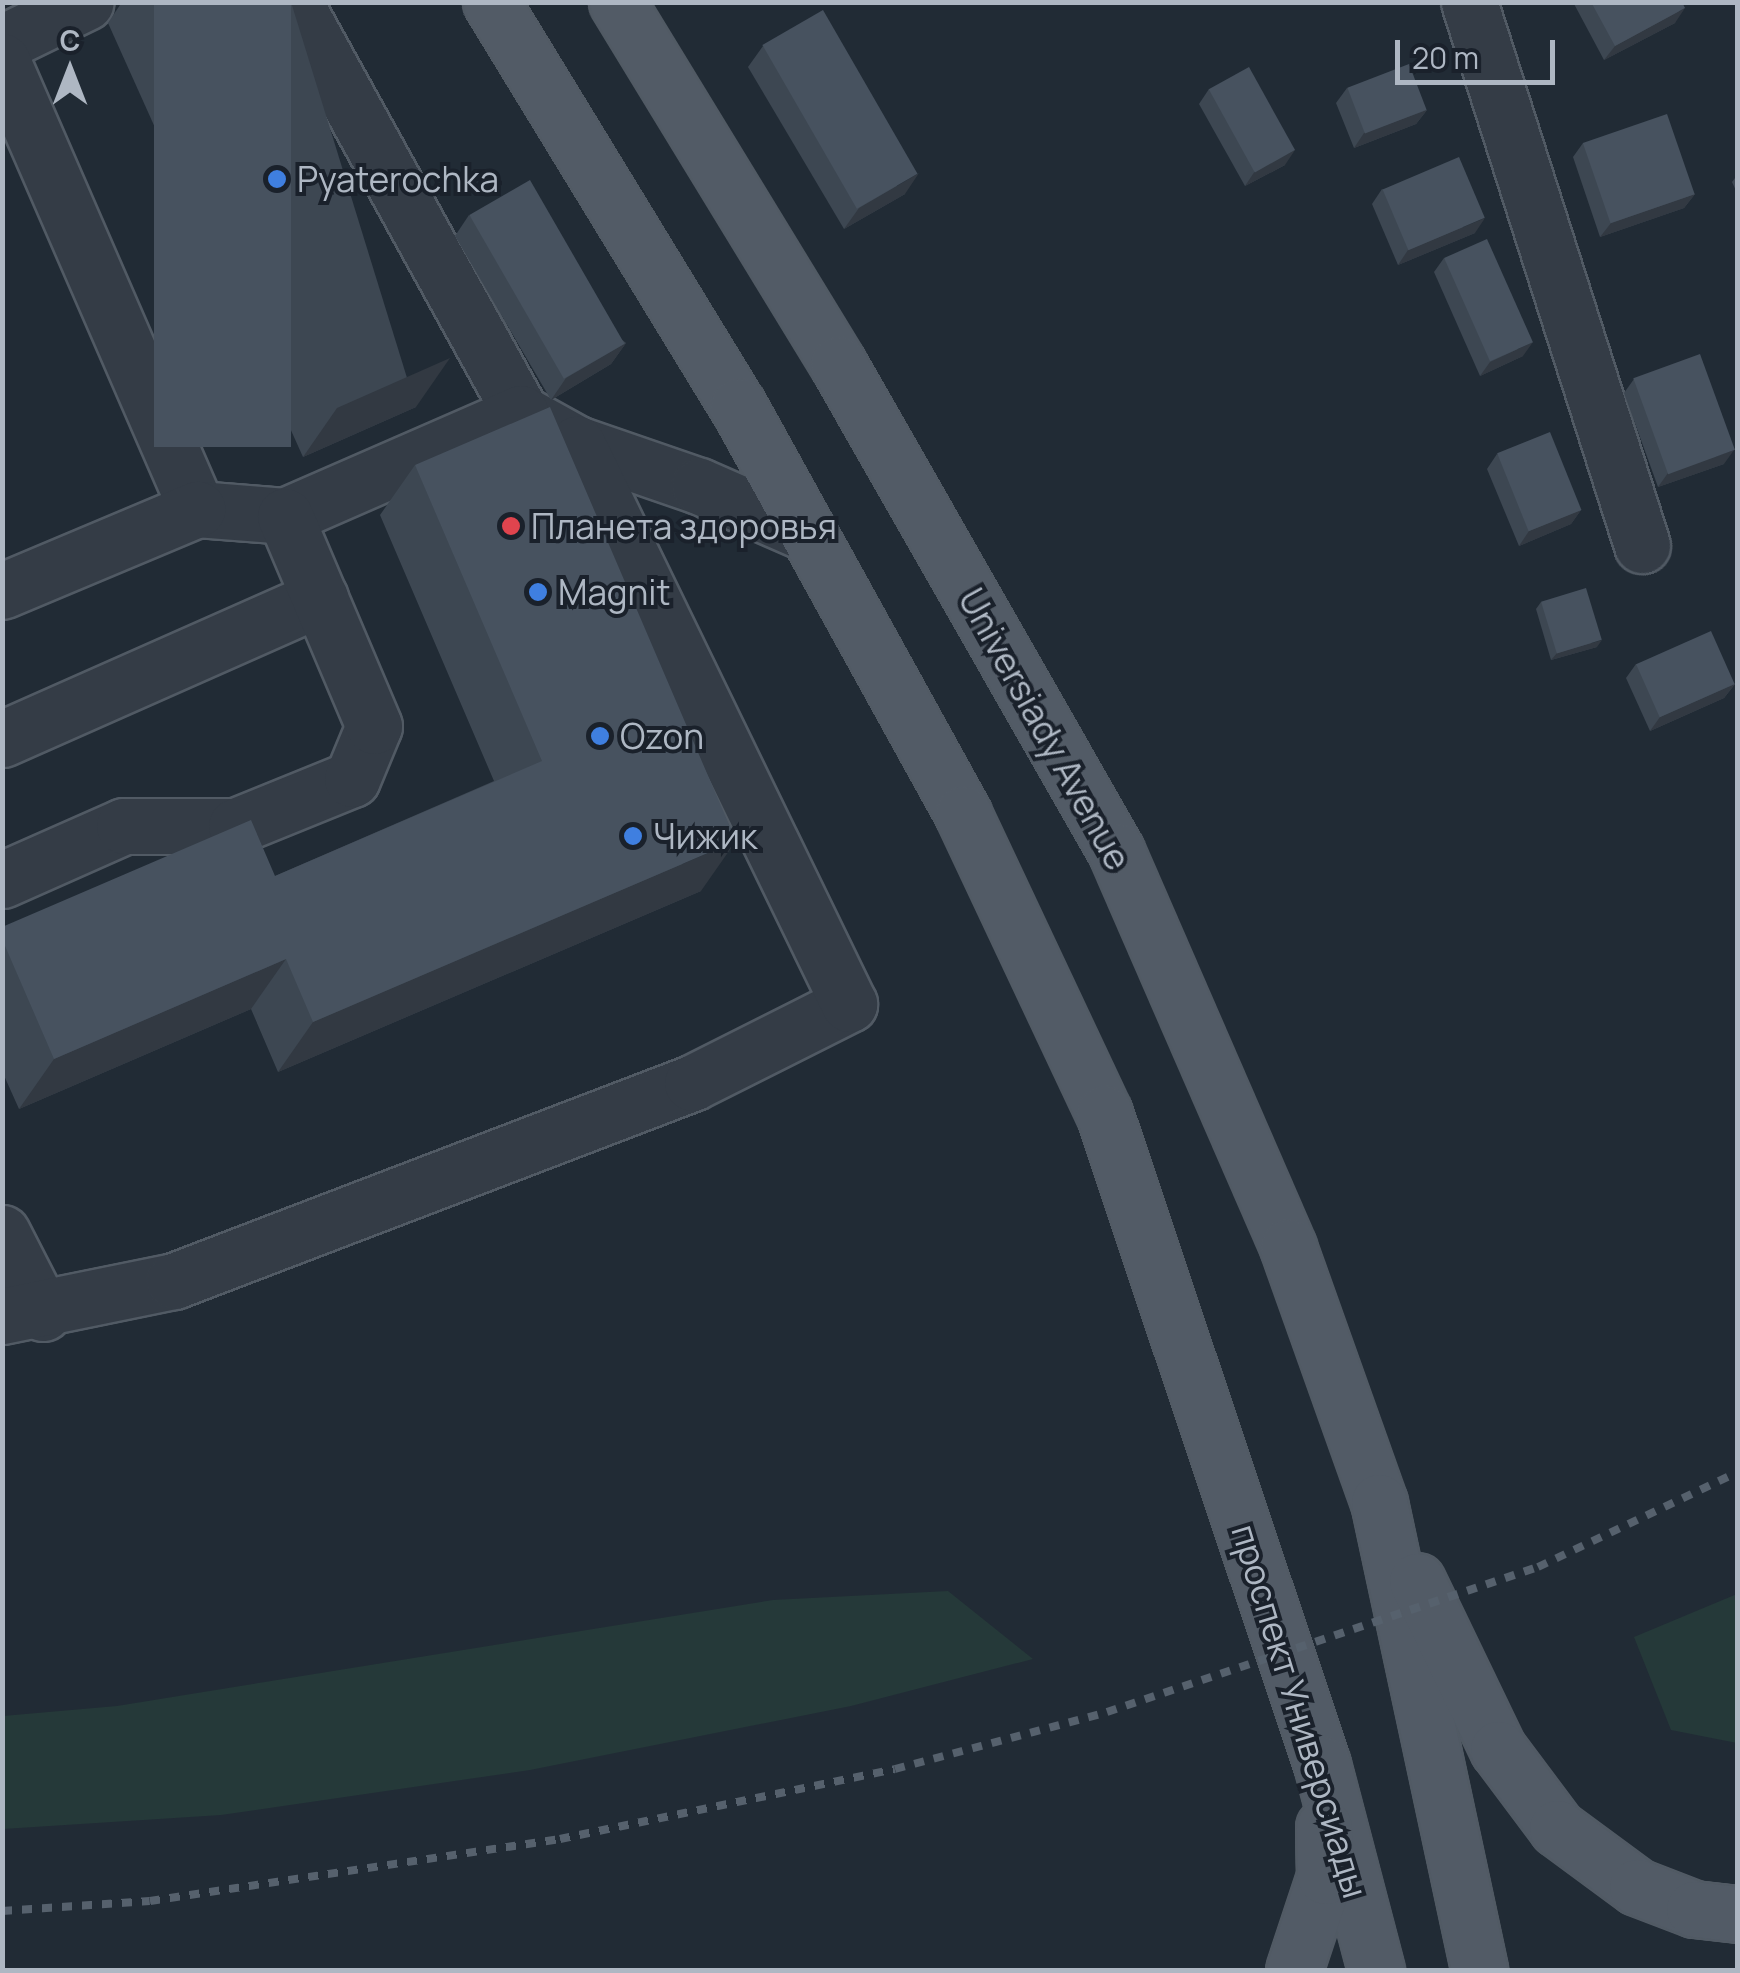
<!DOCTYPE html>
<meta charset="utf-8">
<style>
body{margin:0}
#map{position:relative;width:1740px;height:1973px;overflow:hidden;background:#212b35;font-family:Manrope,sans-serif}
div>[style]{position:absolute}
.green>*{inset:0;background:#253939}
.roads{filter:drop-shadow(2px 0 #515a64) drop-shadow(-2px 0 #515a64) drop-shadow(0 2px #515a64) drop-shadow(0 -2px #515a64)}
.minor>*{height:55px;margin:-27.5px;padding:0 27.5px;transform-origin:27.5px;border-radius:27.5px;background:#343c46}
.major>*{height:55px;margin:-27.5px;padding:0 27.5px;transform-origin:27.5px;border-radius:27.5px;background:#525b66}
.rail>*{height:8px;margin-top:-4px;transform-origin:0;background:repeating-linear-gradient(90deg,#56616d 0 10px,transparent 0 20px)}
.wall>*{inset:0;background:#3d4752}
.shaded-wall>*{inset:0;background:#323942}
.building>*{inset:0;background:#47525f;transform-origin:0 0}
.dots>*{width:28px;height:28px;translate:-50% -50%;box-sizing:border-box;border:5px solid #1a212b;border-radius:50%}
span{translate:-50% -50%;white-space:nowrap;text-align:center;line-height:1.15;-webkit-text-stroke:8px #1a212b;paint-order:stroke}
.poi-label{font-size:35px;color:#aeb7c3}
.left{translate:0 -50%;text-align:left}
.street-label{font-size:35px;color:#aeb7c3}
.frame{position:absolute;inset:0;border:5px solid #aeb7c3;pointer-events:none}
.north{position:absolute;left:20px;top:20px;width:100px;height:100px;-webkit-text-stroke:8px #1a212b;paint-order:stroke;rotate:0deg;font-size:28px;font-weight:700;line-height:40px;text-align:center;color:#aeb7c3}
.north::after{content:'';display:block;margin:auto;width:35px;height:45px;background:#aeb7c3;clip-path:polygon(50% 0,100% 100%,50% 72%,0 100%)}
.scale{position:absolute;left:1395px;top:40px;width:160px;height:45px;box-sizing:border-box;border:5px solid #aeb7c3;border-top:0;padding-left:12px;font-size:30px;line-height:35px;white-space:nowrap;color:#aeb7c3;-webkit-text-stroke:8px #1a212b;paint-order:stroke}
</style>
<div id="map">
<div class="green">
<i style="clip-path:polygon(948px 1591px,1033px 1659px,851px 1706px,530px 1770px,221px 1815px,3px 1829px,3px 1716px,117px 1706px,773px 1600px)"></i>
<i style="clip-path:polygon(1737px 1594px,1737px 1743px,1671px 1730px,1634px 1637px)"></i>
</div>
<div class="roads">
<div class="minor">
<i style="left:294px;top:2px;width:470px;rotate:61.1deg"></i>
<i style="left:521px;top:413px;width:64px;rotate:29deg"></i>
<i style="left:577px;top:444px;width:129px;rotate:19deg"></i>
<i style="left:699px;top:486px;width:120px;rotate:23.6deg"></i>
<i style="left:1469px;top:2px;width:570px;rotate:72.33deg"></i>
<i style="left:2px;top:43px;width:93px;rotate:-26deg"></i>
<i style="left:2px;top:61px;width:489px;rotate:66.5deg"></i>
<i style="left:197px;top:509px;width:88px;rotate:4.5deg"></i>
<i style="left:285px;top:516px;width:257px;rotate:-23.6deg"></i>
<i style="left:2px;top:591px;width:212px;rotate:-22.8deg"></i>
<i style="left:2px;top:739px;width:348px;rotate:-23.9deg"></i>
<i style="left:2px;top:880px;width:133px;rotate:-23.9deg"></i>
<i style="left:124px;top:826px;width:112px"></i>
<i style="left:236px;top:826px;width:125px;rotate:-22.1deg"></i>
<i style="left:352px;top:779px;width:57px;rotate:-67.5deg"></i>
<i style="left:374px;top:726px;width:228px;rotate:-113deg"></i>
<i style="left:2px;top:1233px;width:90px;rotate:62.9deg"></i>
<i style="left:2px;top:1316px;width:176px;rotate:-11.5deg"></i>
<i style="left:174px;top:1281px;width:555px;rotate:-20.92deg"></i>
<i style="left:692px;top:1083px;width:176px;rotate:-26.7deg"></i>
<i style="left:849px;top:1004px;width:623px;rotate:-115.91deg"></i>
</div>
<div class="major">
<i style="left:491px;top:2px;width:474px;rotate:58.6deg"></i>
<i style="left:738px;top:406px;width:466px;rotate:61.1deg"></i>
<i style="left:963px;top:814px;width:331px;rotate:64.8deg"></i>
<i style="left:1104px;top:1113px;width:687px;rotate:71.49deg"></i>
<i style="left:1322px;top:1764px;width:213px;rotate:75.3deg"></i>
<i style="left:617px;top:2px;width:424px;rotate:58.6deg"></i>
<i style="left:838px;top:364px;width:561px;rotate:60.28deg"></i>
<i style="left:1116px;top:851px;width:432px;rotate:66.5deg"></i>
<i style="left:1288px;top:1247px;width:271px;rotate:70.4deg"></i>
<i style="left:1379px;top:1502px;width:479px;rotate:77.9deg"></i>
<i style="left:1417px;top:1581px;width:187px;rotate:64.3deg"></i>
<i style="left:1498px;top:1749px;width:99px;rotate:53.2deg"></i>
<i style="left:1557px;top:1828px;width:99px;rotate:36.4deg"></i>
<i style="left:1637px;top:1887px;width:61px;rotate:21.1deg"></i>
<i style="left:1694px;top:1909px;width:44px;rotate:6.5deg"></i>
<i style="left:1294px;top:1970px;width:99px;rotate:-71.7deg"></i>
<i style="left:1325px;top:1876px;width:49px;rotate:-91.2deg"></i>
</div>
</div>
<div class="rail">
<i style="left:2px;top:1911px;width:148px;rotate:-3.9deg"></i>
<i style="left:150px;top:1901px;width:415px;rotate:-8.6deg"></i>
<i style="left:560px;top:1839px;width:342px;rotate:-11.8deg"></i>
<i style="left:895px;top:1769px;width:220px;rotate:-15deg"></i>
<i style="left:1107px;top:1712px;width:455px;rotate:-18.6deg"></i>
<i style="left:1538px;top:1567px;width:221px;rotate:-25.4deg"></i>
</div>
<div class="wall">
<i style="clip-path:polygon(122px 2px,291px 2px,416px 407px,303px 457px,108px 23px)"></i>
<i style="clip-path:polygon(1573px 2px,1682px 2px,1675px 23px,1604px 60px)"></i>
<i style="clip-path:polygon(763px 46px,905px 194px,844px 229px,748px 67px)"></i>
<i style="clip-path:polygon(1347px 88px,1427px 110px,1416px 124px,1354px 148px,1336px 103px)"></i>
<i style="clip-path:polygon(1209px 89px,1285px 165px,1245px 186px,1199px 104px)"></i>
<i style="clip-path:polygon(1583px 143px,1695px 194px,1684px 208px,1600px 237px,1573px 157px)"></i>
<i style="clip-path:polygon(1738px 174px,1738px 195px,1732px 182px)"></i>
<i style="clip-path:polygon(1382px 189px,1475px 233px,1398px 265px,1372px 204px)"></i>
<i style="clip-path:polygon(469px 215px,626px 343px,611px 364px,551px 400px,455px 236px)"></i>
<i style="clip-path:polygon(1444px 258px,1523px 356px,1480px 376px,1434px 272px)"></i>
<i style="clip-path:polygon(1634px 379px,1724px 464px,1658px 487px,1624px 393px)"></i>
<i style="clip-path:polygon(1497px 454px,1581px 510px,1571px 524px,1519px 546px,1487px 469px)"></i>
<i style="clip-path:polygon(415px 465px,701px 891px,278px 1072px,251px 1009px,19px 1109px,2px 1071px,2px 927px,275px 876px,494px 781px,380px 515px)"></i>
<i style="clip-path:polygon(1541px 602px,1597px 647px,1551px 660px,1536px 609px)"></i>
<i style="clip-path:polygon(1636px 664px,1735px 684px,1724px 698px,1650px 731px,1626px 678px)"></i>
</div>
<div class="shaded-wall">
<i style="clip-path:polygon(1685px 8px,1675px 23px,1604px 60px,1615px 46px)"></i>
<i style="clip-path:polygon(1427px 110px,1416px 124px,1354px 148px,1364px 133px)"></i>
<i style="clip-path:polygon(1295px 150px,1285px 165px,1245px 186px,1255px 171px)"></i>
<i style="clip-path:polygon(919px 173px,905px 194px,844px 229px,859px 208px)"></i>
<i style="clip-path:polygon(1695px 194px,1684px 208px,1600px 237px,1611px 223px)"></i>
<i style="clip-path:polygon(1485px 218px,1475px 233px,1398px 265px,1408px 250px)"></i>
<i style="clip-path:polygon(1533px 342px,1523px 356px,1480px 376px,1490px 362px)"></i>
<i style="clip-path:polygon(626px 343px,611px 364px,551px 400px,566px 378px)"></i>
<i style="clip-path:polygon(450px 358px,416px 407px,303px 457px,337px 408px)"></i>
<i style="clip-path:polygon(1734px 450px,1724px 464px,1658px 487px,1668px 473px)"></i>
<i style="clip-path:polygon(1581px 510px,1571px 524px,1519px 546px,1529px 531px)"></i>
<i style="clip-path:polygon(1602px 640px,1597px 647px,1551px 660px,1557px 653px)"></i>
<i style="clip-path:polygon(1735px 684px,1724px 698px,1650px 731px,1660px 717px)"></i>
<i style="clip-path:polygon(736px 841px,701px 891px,278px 1072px,313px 1022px)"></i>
<i style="clip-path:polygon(286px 959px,251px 1009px,19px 1109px,54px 1059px)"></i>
</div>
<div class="building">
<i style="left:154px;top:2px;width:137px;height:445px"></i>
<i style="clip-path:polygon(1591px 2px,1682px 2px,1685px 8px,1615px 46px)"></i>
<i style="left:823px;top:10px;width:189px;height:70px;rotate:60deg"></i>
<i style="left:1409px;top:64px;width:49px;height:66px;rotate:69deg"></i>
<i style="left:1249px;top:67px;width:95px;height:46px;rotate:61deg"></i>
<i style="left:1667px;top:114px;width:85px;height:89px;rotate:71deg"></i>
<i style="left:1459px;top:157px;width:66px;height:83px;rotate:67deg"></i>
<i style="left:530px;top:180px;width:189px;height:70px;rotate:60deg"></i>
<i style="left:1487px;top:239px;width:113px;height:47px;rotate:66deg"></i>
<i style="left:1700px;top:354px;width:102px;height:71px;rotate:70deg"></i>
<i style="clip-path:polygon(550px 407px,736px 841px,313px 1022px,286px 959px,54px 1059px,2px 939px,2px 927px,251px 820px,275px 876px,542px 761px,415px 465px)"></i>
<i style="left:1550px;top:432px;width:84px;height:57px;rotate:68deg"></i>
<i style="left:1586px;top:588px;width:54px;height:47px;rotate:73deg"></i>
<i style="left:1711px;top:631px;width:58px;height:82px;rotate:66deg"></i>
</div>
<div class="dots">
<i style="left:277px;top:179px;background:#3f7fe0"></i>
<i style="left:511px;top:526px;background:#e0444e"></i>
<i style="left:538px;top:592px;background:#3f7fe0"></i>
<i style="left:600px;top:736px;background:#3f7fe0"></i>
<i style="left:633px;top:836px;background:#3f7fe0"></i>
</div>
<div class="poi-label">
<span class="left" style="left:297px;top:179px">Pyaterochka</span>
<span class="left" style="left:531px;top:526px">Планета здоровья</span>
<span class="left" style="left:558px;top:592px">Magnit</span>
<span class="left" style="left:620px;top:736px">Ozon</span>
<span class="left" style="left:653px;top:836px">Чижик</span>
</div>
<div class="street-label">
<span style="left:1045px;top:729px;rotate:61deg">Universiady Avenue</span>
<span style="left:1300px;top:1711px;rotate:73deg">проспект Универсиады</span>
</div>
<div class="frame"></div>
<div class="north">С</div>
<div class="scale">20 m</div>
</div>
